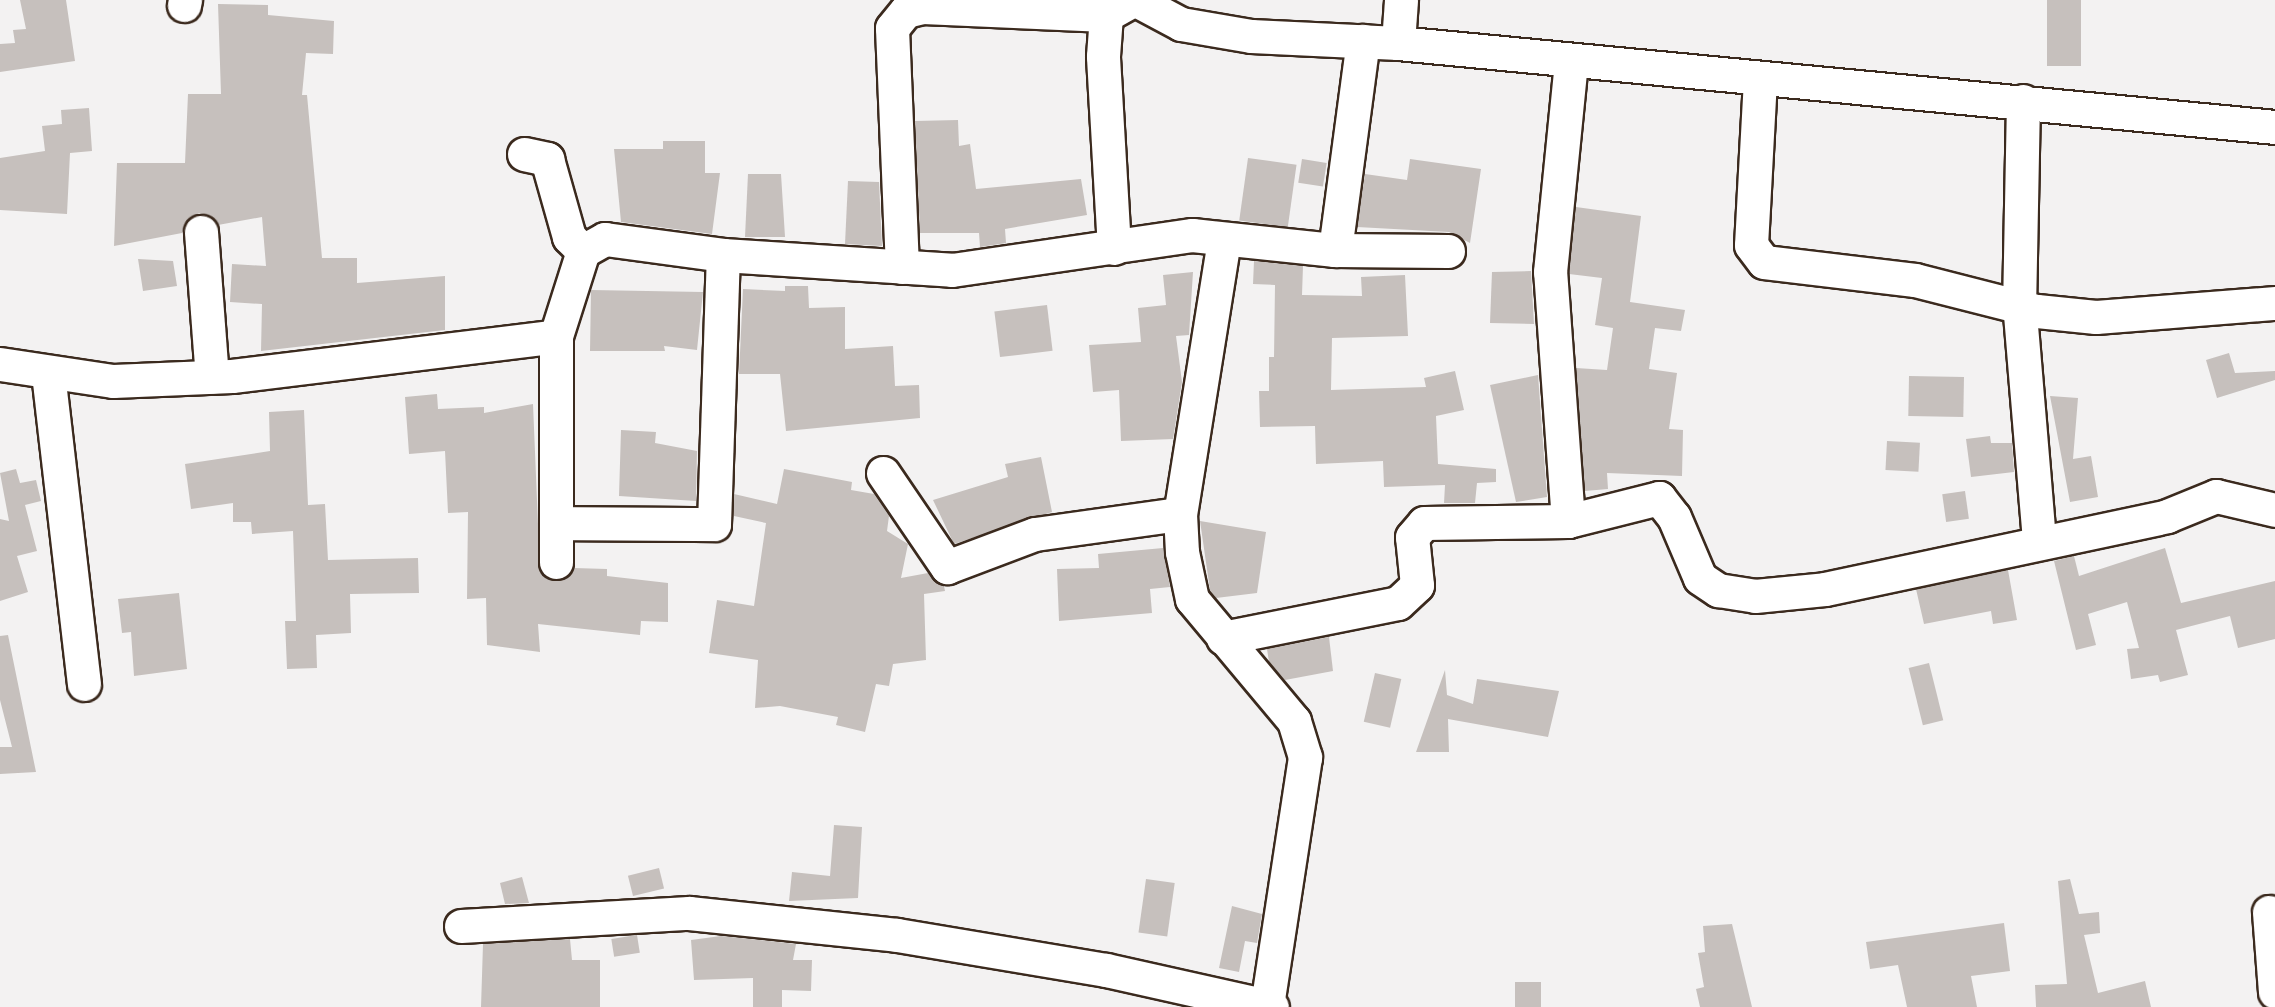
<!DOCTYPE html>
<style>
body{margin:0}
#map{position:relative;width:2275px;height:1007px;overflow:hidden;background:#f3f2f2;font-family:Caveat,sans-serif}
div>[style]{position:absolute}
.building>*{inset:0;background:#c6c0bd;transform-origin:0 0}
.roads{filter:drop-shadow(2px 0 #3b2a1e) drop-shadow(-2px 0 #3b2a1e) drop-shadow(0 2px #3b2a1e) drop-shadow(0 -2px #3b2a1e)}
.minor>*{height:33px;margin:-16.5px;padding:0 16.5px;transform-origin:16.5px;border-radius:16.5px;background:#fff}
span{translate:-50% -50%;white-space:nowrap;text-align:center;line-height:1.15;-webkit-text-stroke:5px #fff;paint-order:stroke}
</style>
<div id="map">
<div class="building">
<i style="clip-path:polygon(20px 0,66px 0,75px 61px,0 72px,0 44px,15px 43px,13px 30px,26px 29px)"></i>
<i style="left:2047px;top:0;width:34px;height:66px"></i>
<i style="clip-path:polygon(218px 4px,268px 5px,268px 15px,334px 21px,333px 54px,306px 53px,302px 95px,307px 95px,322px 258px,357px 258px,357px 283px,445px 276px,445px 330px,261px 351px,262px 304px,230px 302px,232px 264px,266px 266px,262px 217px,218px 225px,199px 213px,182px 233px,114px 246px,117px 163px,185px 163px,188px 94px,221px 94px)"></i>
<i style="clip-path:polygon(89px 108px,92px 151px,70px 153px,67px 214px,0 210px,0 158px,45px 151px,42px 126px,62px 124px,61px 110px)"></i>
<i style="clip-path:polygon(958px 120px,959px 146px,970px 144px,976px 189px,1081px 179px,1087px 215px,1005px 229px,1006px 243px,980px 247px,979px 233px,920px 233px,915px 121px)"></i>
<i style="clip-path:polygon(663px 141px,705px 141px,705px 173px,720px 173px,712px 234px,621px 222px,614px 149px,663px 149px)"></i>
<i style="left:1248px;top:158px;width:49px;height:63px;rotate:8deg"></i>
<i style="left:1302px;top:159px;width:25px;height:24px;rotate:9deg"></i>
<i style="clip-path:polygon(1410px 159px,1481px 169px,1470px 243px,1449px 232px,1357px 227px,1365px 174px,1407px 180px)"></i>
<i style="clip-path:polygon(748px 174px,781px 174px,785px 237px,745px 237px)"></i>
<i style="clip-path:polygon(848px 181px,879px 182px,882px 246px,845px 244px)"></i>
<i style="clip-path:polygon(1576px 207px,1641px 216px,1630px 302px,1685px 310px,1681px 331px,1655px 328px,1649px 369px,1677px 373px,1669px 429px,1683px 430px,1682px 476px,1607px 473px,1608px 489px,1585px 491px,1576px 368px,1607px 370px,1613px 328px,1595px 325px,1602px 278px,1569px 274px)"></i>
<i style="clip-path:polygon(138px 259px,173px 261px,177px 286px,143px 291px)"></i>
<i style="clip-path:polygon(1254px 261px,1303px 266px,1302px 295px,1362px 296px,1361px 277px,1405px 275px,1408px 336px,1332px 338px,1331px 390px,1426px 387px,1424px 378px,1455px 371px,1464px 410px,1436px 416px,1438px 464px,1496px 469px,1496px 482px,1477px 483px,1475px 503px,1444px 503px,1445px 485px,1384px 487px,1383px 461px,1316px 464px,1315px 426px,1260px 427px,1259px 391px,1269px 391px,1269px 357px,1274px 357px,1275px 285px,1253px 284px)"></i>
<i style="clip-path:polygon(1531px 271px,1534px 324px,1490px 323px,1492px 272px)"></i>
<i style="clip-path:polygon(1193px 272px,1189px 335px,1176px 336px,1182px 382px,1173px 439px,1121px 441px,1119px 390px,1093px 392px,1089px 345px,1141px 342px,1138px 308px,1166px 305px,1163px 275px)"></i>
<i style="clip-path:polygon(785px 286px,808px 286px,809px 308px,845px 307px,845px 349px,893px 346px,895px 386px,919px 385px,920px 418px,786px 431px,780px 374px,739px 374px,743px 289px,785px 291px)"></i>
<i style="clip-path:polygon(591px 290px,703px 292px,697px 350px,664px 346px,665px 351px,590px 351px)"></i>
<i style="left:1047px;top:305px;width:46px;height:53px;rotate:83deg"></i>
<i style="clip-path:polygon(2229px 353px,2235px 373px,2275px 371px,2275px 380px,2217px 398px,2206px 360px)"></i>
<i style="clip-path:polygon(1538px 375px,1547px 497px,1516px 502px,1490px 385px)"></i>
<i style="left:1909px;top:376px;width:55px;height:40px;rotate:1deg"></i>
<i style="clip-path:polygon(437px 394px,438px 409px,484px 407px,484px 413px,533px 404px,540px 572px,557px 581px,574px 568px,607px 569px,607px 576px,668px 583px,668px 622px,641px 621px,640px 635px,538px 624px,540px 652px,487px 645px,486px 598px,467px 599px,468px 512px,448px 513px,445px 451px,409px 454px,405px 397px)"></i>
<i style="clip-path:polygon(2050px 396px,2078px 398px,2073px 459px,2091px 456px,2098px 497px,2070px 502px)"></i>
<i style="clip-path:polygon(304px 410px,308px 505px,325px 504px,328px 560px,418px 558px,419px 593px,350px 594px,351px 633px,316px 635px,317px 668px,287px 669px,285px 621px,296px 621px,293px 531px,252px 534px,251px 522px,233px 522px,233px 503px,191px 509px,185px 464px,270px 451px,269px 412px)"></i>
<i style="clip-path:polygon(621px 430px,656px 432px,655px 443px,697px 451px,696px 501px,619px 496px)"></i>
<i style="clip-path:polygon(1990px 436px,1991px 443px,2012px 443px,2014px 472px,1971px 477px,1966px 439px)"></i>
<i style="left:1887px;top:441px;width:33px;height:29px;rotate:3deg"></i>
<i style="clip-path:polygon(1041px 457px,1052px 512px,954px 544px,933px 500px,1008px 477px,1005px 464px)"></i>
<i style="clip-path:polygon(16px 469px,20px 483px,36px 480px,41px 501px,25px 505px,37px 551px,17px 556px,28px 592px,0 601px,0 519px,9px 521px,0 473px)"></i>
<i style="clip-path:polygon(784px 469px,852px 482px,851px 490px,874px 494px,889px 516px,887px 531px,908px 544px,901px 578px,928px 573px,944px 586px,945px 591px,924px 594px,926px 660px,893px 664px,889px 686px,876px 684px,865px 732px,836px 725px,838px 717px,780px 706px,755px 708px,758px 660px,709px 653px,717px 600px,754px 606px,766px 523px,734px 516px,734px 494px,777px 504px)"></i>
<i style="left:1965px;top:491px;width:28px;height:23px;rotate:82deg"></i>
<i style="clip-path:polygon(1200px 521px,1266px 532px,1257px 593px,1216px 598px,1210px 590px)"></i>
<i style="clip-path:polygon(1163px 548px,1170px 587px,1150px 589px,1152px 613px,1059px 621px,1057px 569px,1099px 568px,1098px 554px)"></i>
<i style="clip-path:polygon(2165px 548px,2181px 603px,2275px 581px,2275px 639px,2238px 648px,2230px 616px,2176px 630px,2188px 675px,2160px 682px,2158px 675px,2131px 679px,2127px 649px,2139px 648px,2127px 602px,2088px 614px,2096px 645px,2076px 650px,2054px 561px,2074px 556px,2079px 576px)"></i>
<i style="clip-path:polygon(2008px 570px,2017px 620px,1993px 624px,1991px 611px,1924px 624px,1916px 589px)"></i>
<i style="clip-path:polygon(179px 593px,187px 669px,134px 676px,131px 632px,122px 633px,118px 599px)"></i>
<i style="clip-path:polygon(8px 635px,36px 772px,0 774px,0 747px,12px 747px,0 700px,0 636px)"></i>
<i style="clip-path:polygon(1329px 637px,1333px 671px,1285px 680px,1269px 662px,1267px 649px)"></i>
<i style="left:1929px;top:663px;width:59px;height:21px;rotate:76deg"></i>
<i style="clip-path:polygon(1445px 670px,1447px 695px,1473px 704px,1477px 679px,1559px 691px,1548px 737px,1448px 719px,1449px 752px,1416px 752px)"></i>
<i style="left:1375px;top:673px;width:27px;height:50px;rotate:13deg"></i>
<i style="clip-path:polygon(834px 825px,862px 827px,858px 898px,789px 901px,792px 872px,830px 876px)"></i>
<i style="left:659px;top:868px;width:21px;height:32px;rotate:76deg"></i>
<i style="clip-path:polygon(522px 877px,529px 903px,505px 904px,500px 883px)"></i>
<i style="left:1146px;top:879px;width:29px;height:54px;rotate:8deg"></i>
<i style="clip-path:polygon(2070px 879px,2079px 914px,2099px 912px,2100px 933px,2084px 935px,2098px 993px,2145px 981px,2151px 1007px,2036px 1007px,2035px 985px,2067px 984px,2058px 881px)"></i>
<i style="clip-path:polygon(1232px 906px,1262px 914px,1257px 943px,1245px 941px,1239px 972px,1219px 968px)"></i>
<i style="clip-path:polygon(2004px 923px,2010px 971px,1971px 976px,1977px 1007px,1907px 1007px,1898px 965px,1870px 969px,1866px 942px)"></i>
<i style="clip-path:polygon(1732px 924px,1752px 1007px,1700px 1007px,1696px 989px,1704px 987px,1698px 953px,1705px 952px,1703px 926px)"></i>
<i style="left:637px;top:935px;width:18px;height:26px;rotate:81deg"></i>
<i style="clip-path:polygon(721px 936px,796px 944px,793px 960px,812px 960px,811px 991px,782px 990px,782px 1007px,753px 1007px,753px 978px,694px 980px,691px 940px)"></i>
<i style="clip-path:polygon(570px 939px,572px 960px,600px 960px,600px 1007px,481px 1007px,483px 944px)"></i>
<i style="left:1515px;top:982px;width:26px;height:25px"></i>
</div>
<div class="roads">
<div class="minor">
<i style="left:1136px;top:0;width:51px;rotate:28.1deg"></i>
<i style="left:1181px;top:24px;width:71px;rotate:9.7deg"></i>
<i style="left:1251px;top:36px;width:147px;rotate:2.7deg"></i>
<i style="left:1398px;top:43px;width:881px;rotate:5.47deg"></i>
<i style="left:184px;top:5px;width:5px;rotate:-79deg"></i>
<i style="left:1398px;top:43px;width:43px;rotate:-86deg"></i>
<i style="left:1760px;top:79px;width:166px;rotate:93.1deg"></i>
<i style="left:1751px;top:245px;width:21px;rotate:53deg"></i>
<i style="left:1764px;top:262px;width:152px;rotate:6.8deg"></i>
<i style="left:1915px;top:280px;width:126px;rotate:14.3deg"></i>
<i style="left:2037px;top:311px;width:59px;rotate:5.8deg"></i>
<i style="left:2096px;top:317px;width:180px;rotate:-4.5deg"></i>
<i style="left:2023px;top:101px;width:201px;rotate:91.1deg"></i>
<i style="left:2019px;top:302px;width:238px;rotate:85.2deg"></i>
<i style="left:524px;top:154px;width:24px;rotate:12deg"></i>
<i style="left:547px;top:159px;width:81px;rotate:74.2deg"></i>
<i style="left:569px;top:237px;width:20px;rotate:45deg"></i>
<i style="left:201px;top:232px;width:145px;rotate:85.7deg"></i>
<i style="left:1224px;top:240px;width:278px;rotate:99.1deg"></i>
<i style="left:1180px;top:514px;width:38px;rotate:87deg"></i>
<i style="left:1182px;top:552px;width:48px;rotate:78deg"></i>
<i style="left:1192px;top:599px;width:159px;rotate:50.1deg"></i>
<i style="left:1294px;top:721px;width:38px;rotate:73deg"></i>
<i style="left:1305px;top:757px;width:252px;rotate:98.7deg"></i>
<i style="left:1114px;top:248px;width:192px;rotate:-93.3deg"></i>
<i style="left:1103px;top:56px;width:41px;rotate:-85.8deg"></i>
<i style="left:1106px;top:15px;width:23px;rotate:-29deg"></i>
<i style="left:1335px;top:250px;width:211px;rotate:-82.4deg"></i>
<i style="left:902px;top:267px;width:239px;rotate:-92.4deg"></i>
<i style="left:892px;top:28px;width:22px;rotate:-51deg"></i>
<i style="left:906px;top:11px;width:16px;rotate:-14deg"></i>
<i style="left:922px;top:7px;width:184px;rotate:2.5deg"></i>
<i style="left:556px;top:336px;width:226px;rotate:90deg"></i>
<i style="left:0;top:364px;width:114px;rotate:8.6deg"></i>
<i style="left:113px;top:381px;width:119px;rotate:-2.4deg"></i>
<i style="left:232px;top:376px;width:326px;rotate:-7deg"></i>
<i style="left:556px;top:336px;width:89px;rotate:-72.4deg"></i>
<i style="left:583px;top:251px;width:25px;rotate:-29deg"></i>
<i style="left:605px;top:239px;width:119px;rotate:7.7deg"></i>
<i style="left:723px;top:255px;width:229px;rotate:3.7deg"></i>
<i style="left:952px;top:270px;width:243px;rotate:-8.3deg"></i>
<i style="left:1192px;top:235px;width:144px;rotate:6deg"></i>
<i style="left:1335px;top:250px;width:113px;rotate:0.5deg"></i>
<i style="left:48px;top:373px;width:313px;rotate:83.4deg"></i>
<i style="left:883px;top:473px;width:114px;rotate:55.8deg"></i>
<i style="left:947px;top:567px;width:94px;rotate:-20.6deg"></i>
<i style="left:1035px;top:534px;width:146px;rotate:-7.9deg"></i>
<i style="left:1568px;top:521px;width:250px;rotate:-94.1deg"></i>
<i style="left:1550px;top:272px;width:212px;rotate:-84.3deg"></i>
<i style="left:557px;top:523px;width:157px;rotate:0.4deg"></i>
<i style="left:714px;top:524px;width:269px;rotate:-88.1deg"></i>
<i style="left:1223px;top:638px;width:178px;rotate:-11.3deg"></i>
<i style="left:1398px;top:603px;width:26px;rotate:-43deg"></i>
<i style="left:1417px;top:585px;width:48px;rotate:-95.9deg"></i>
<i style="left:1412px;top:537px;width:18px;rotate:-49deg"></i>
<i style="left:1424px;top:523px;width:144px;rotate:-0.8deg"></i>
<i style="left:1568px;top:521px;width:94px;rotate:-14.2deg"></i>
<i style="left:1659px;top:498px;width:24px;rotate:52deg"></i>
<i style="left:1674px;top:517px;width:66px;rotate:66.9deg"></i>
<i style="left:1700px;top:578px;width:22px;rotate:34deg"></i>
<i style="left:1718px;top:590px;width:37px;rotate:9deg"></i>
<i style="left:1755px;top:596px;width:70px;rotate:-5.7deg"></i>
<i style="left:1825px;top:589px;width:350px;rotate:-12deg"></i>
<i style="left:2167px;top:516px;width:53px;rotate:-22.2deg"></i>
<i style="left:2216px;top:496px;width:61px;rotate:13.3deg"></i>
<i style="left:2269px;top:912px;width:80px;rotate:85.7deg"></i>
<i style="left:461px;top:926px;width:228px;rotate:-3.3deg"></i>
<i style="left:689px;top:913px;width:209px;rotate:6deg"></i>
<i style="left:897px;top:935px;width:212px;rotate:9.5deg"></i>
<i style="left:1106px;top:970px;width:170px;rotate:12.6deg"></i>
</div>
</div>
</div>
